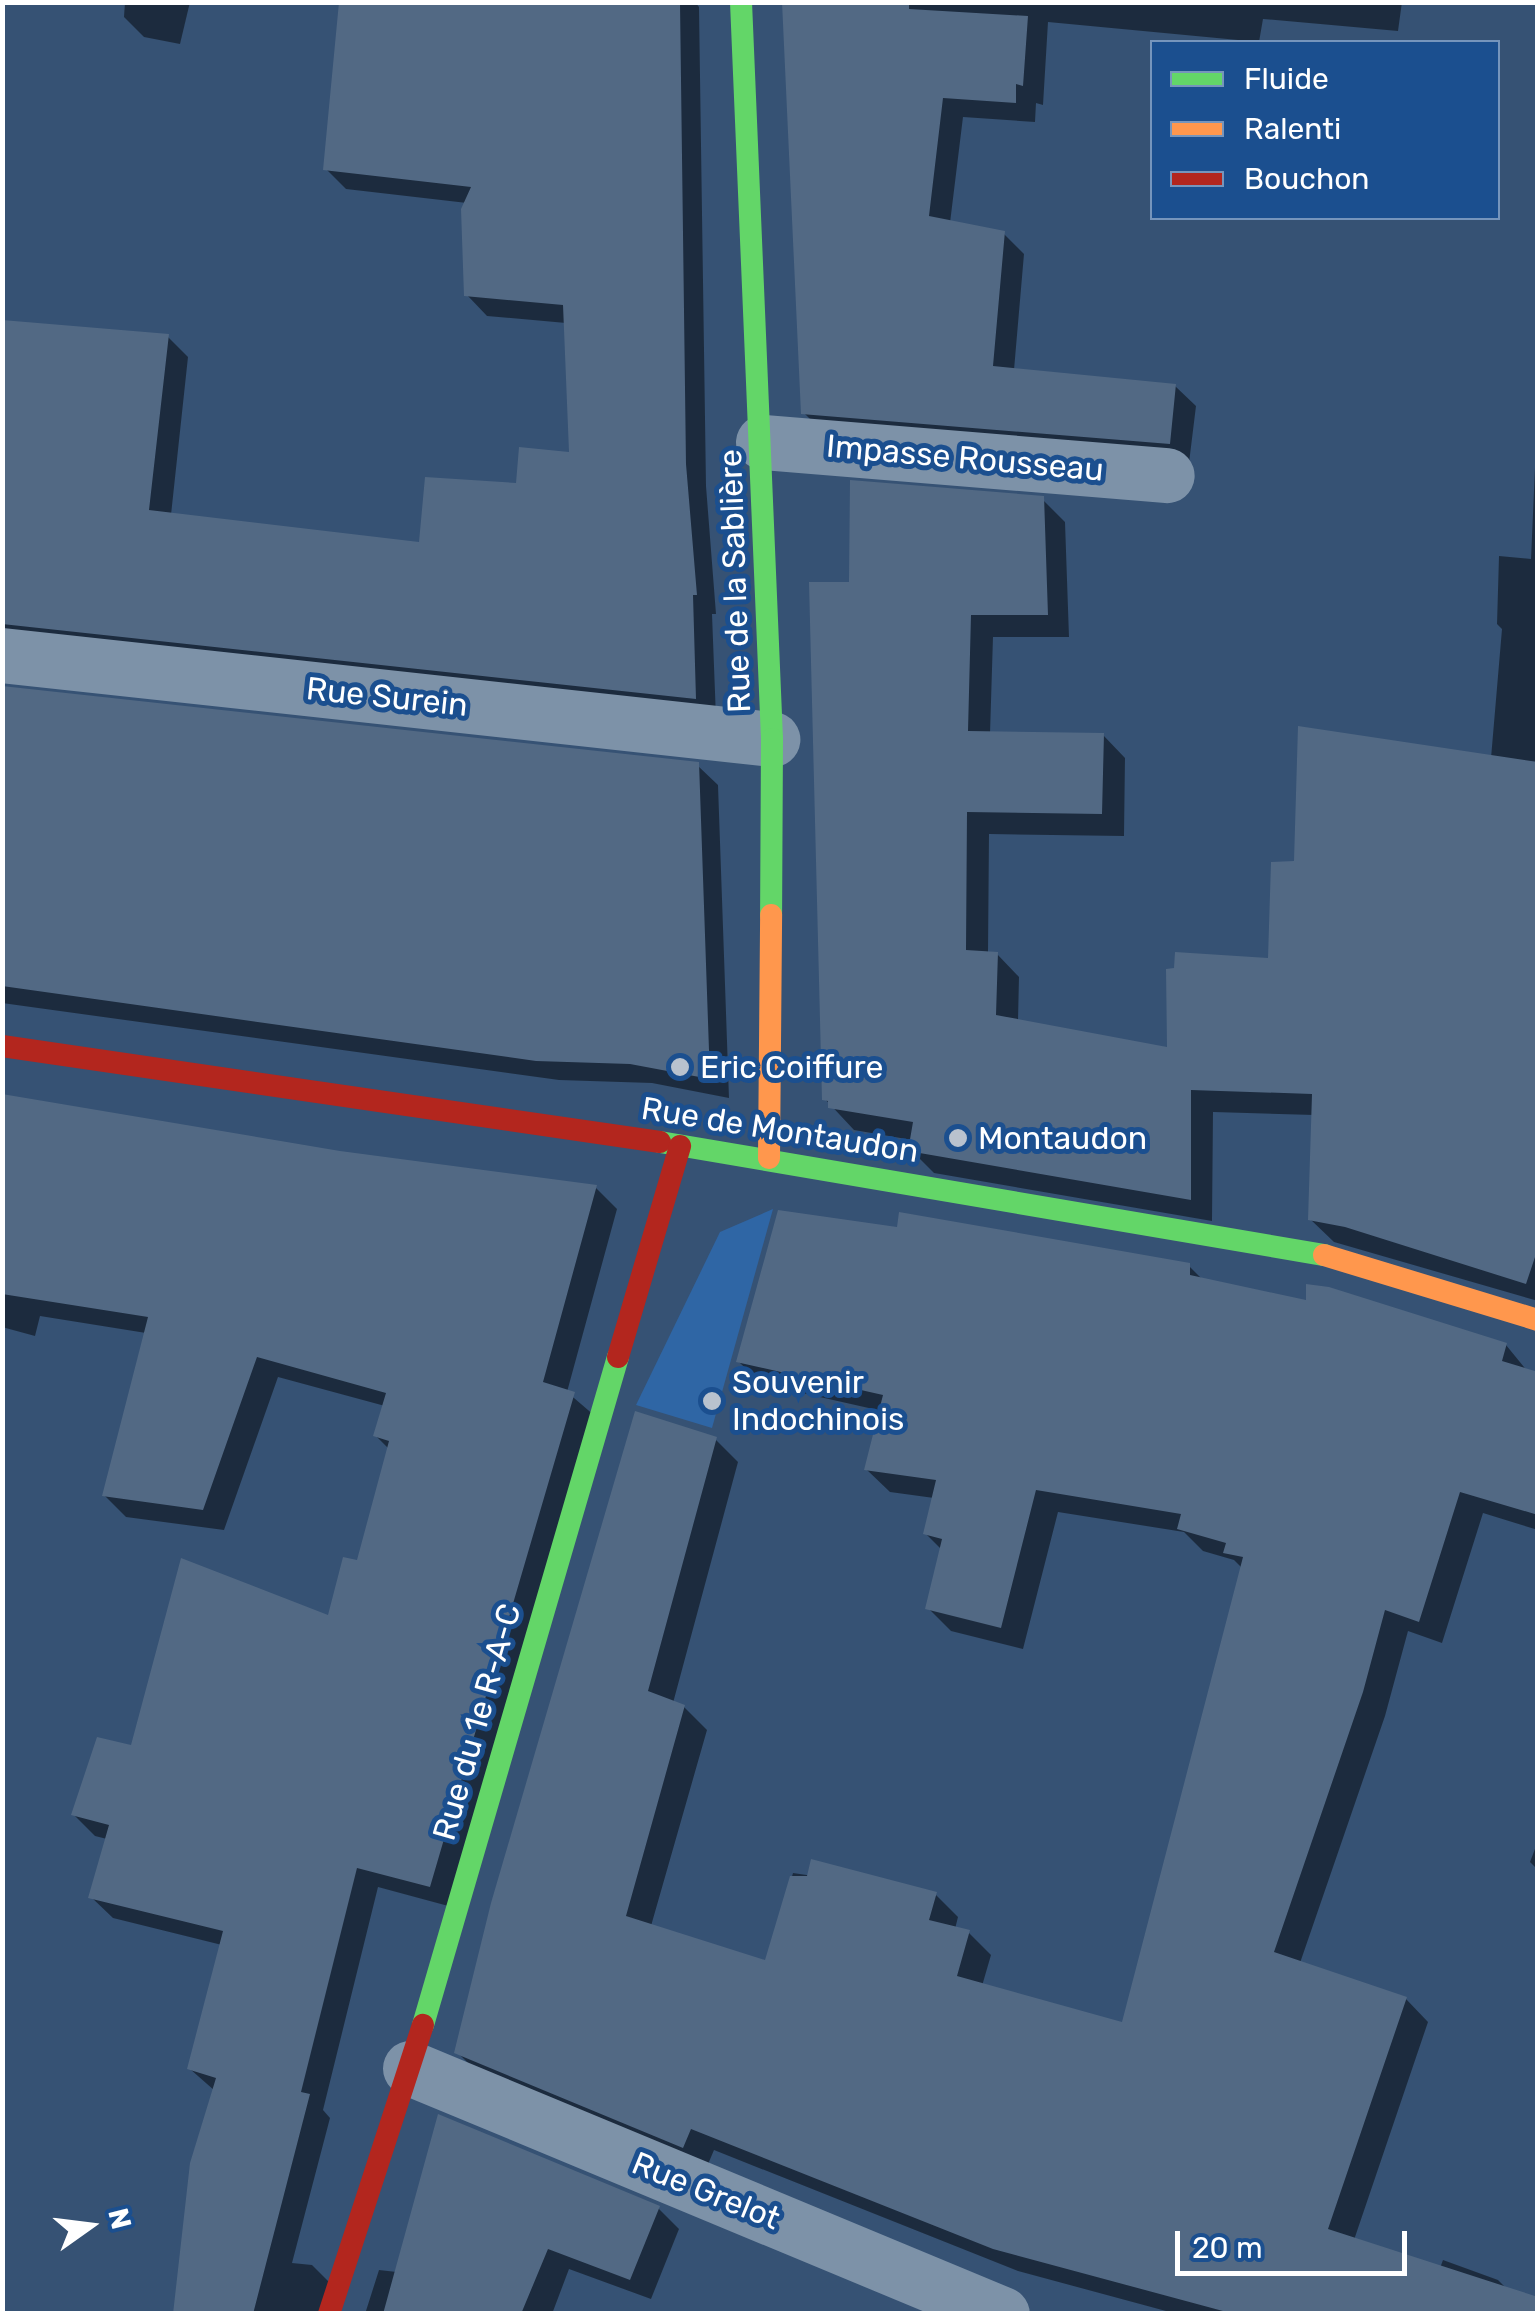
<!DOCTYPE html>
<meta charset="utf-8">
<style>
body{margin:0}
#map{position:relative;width:1540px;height:2316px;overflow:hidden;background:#365274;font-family:Rubik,sans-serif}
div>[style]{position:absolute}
.green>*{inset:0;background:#2f66a5}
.shadow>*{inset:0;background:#0007}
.building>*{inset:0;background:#526984}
.street>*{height:55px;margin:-27.5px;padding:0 27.5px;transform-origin:27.5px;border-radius:27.5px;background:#7d92a8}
.fast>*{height:22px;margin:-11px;padding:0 11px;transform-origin:11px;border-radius:11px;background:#63d668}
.slow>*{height:22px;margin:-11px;padding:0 11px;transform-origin:11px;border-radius:11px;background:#ff974d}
.jam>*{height:22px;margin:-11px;padding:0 11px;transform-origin:11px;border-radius:11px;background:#b3261e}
.dots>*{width:28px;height:28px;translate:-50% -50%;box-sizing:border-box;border:5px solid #1b4f8f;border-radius:50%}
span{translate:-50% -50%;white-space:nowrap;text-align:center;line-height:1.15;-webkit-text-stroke:10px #1b4f8f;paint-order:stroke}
.street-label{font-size:32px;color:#fff}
.poi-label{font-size:32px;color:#fff}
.left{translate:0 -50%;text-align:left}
.frame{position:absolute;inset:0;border:5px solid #fff;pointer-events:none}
.legend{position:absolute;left:1150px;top:40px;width:350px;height:180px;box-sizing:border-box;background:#1b4f8f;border:2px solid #7695bc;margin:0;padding:12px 18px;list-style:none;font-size:30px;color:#fff}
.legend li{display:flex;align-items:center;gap:20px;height:50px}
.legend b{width:50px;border:2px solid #7695bc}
.north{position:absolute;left:40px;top:2176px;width:100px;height:100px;-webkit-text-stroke:8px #1b4f8f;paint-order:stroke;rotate:76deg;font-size:28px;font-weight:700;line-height:40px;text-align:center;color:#fff}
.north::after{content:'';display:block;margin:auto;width:35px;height:45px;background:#fff;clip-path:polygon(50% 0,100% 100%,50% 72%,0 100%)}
.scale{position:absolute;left:1175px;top:2231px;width:232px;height:45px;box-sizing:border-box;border:5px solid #fff;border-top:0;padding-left:12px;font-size:30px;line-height:35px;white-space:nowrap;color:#fff;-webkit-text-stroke:8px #1b4f8f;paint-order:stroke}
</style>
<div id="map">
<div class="green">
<i style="clip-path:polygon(773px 1209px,712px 1428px,636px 1405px,720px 1232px)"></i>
</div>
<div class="shadow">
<i style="clip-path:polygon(125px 2px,190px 2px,180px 44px,144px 37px,124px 17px)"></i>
<i style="clip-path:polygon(341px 2px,695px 2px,699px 7px,706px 486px,716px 614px,712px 614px,716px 718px,2px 652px,2px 321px,168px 337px,188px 357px,171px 515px,421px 545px,572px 455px,566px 323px,487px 316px,467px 295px,467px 203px,346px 189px,326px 169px)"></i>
<i style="clip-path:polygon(784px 2px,1402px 2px,1398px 31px,1263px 19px,1259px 42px,1048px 22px,1043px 105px,1036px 103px,1035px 122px,963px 117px,950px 223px,1004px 234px,1024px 254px,1014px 370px,1175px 386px,1196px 406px,1189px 463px,824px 433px,804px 413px)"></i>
<i style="clip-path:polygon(1537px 422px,1538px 1301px,1334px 1242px,1310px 1219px,1314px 1115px,1213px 1112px,1212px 1221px,934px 1173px,911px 1150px,912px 1140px,854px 1130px,825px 1099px,851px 585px,1042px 499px,1065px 522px,1069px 637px,993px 637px,990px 734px,1103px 735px,1125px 758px,1124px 836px,989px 834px,988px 953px,997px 954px,1019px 977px,1018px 1021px,1169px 1050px,1271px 961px,1296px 863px,1491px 758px,1502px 629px,1497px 624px,1499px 556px,1531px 559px)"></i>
<i style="clip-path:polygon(2px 689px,697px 765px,718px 785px,729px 1098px,652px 1083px,559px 1080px,2px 1003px)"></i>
<i style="clip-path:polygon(2px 1097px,340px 1153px,596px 1188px,617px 1209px,567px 1392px,595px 1416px,452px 1907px,378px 1887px,323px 2110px,330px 2118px,292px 2263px,312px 2265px,333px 2286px,326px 2314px,176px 2314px,215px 2091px,190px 2069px,222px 1945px,113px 1918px,91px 1897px,107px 1839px,95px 1836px,74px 1815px,132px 1748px,329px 1618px,359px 1563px,389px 1449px,376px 1436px,385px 1406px,278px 1377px,224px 1530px,126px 1517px,104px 1495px,146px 1333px,40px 1316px,35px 1336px,2px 1327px)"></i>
<i style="clip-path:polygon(1189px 1266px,1203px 1280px,1506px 1345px,1528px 1372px,1538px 1375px,1538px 1530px,1483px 1513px,1442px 1643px,1408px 1631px,1385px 1716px,1300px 1963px,1406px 1999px,1428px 2022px,1354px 2240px,1440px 2268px,1443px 2260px,1498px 2280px,1521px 2303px,1517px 2314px,1177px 2314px,1018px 2271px,714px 2150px,706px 2169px,480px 2075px,457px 2052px,715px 1439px,738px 1462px,673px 1703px,684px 1707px,707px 1730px,651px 1926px,767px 1963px,793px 1873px,935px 1894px,958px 1917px,955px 1929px,968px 1932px,991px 1955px,982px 1986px,1124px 2025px,1242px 1568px,1234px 1560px,1203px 1551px,1184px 1532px,1058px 1512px,1023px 1649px,951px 1631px,928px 1608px,942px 1550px,925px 1533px,934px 1498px,890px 1492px,867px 1470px,882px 1411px,762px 1384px,739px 1362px)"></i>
<i style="clip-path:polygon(1538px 1841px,1538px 1870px,1530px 1862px)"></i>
<i style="clip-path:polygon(658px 2208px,679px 2229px,651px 2299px,569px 2269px,552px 2314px,365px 2314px,379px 2270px,397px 2272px)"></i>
</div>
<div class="building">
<i style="clip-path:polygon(339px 2px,680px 2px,686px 464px,697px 595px,693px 595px,696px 699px,2px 624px,2px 320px,169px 334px,149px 510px,419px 542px,425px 477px,516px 483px,519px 447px,569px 452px,563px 305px,464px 296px,461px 209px,471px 187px,323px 170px)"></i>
<i style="clip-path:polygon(782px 2px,909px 2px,909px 9px,1028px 16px,1023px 86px,1016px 84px,1016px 103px,943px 98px,929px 216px,1005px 231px,993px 366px,1176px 384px,1170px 444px,801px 414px)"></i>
<i style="clip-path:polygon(850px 480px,1044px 496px,1048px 615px,971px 615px,968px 731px,1104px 733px,1102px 814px,967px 812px,966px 950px,998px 952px,996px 1015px,1167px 1047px,1166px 969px,1174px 968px,1175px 952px,1268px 958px,1271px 862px,1294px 861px,1298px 726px,1538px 762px,1538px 1248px,1526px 1284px,1345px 1227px,1308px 1220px,1312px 1094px,1191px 1090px,1191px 1200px,908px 1151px,913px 1122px,828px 1108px,828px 1101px,822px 1100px,809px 582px,849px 582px)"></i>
<i style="clip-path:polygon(2px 686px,699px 762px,710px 1079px,630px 1064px,536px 1061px,2px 986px)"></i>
<i style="clip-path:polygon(2px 1094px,340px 1151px,597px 1185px,543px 1382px,575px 1392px,430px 1887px,357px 1868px,301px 2092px,310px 2094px,253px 2314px,173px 2314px,190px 2163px,216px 2078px,187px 2069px,223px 1931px,88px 1898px,109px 1825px,71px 1815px,97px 1737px,131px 1745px,181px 1558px,328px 1615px,343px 1557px,357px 1560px,389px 1441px,373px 1436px,386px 1393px,257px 1357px,203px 1510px,102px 1496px,148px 1317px,2px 1294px)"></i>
<i style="clip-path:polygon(778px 1210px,897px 1227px,899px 1212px,1190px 1263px,1190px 1275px,1306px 1300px,1306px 1284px,1329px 1287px,1507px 1343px,1502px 1361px,1538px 1372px,1538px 1515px,1460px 1492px,1419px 1622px,1385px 1610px,1363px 1692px,1274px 1952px,1407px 1997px,1328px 2229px,1538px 2297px,1538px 2314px,1234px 2314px,993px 2249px,691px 2129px,683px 2148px,454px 2053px,491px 1903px,635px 1411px,717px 1437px,648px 1691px,685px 1705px,626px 1916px,765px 1960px,790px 1876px,807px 1876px,811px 1859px,937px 1892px,929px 1920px,970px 1930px,957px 1976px,1122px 2022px,1243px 1557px,1223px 1553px,1226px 1543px,1177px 1529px,1181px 1514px,1036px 1490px,1001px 1628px,925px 1609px,942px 1539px,923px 1534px,936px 1480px,864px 1470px,883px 1395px,736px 1362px)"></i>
<i style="clip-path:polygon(438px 2114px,660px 2206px,630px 2280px,548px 2249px,521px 2314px,383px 2314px)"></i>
</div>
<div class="street">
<i style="left:763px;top:442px;width:405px;rotate:4.7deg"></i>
<i style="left:2px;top:655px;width:775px;rotate:6.23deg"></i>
<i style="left:410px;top:2068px;width:641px;rotate:22.56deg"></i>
</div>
<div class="fast">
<i style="left:741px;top:2px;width:738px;rotate:87.59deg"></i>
<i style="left:772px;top:739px;width:176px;rotate:90.3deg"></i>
<i style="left:660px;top:1142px;width:674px;rotate:9.66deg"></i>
<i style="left:423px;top:2025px;width:696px;rotate:-73.73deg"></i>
</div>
<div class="slow">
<i style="left:769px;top:1158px;width:243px;rotate:-89.5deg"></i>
<i style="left:1324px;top:1255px;width:224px;rotate:16.9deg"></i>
</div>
<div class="jam">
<i style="left:2px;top:1046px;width:665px;rotate:8.3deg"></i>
<i style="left:618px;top:1357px;width:220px;rotate:-73.6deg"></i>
<i style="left:329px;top:2314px;width:304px;rotate:-72deg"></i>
</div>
<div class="dots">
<i style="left:680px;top:1067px;background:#b9c2ce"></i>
<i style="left:958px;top:1138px;background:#b9c2ce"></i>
<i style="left:712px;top:1401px;background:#b9c2ce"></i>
</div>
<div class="street-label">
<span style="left:965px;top:458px;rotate:5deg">Impasse Rousseau</span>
<span style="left:735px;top:581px;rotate:-92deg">Rue de la Sablière</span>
<span style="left:387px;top:697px;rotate:6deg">Rue Surein</span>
<span style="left:780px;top:1130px;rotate:9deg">Rue de Montaudon</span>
<span style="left:477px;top:1722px;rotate:-74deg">Rue du 1e R-A-C</span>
<span style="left:706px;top:2191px;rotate:22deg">Rue Grelot</span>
</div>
<div class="poi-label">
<span class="left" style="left:700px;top:1067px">Eric Coiffure</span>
<span class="left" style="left:978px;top:1138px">Montaudon</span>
<span class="left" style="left:732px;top:1401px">Souvenir<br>Indochinois</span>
</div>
<div class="frame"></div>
<ul class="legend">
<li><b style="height:12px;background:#63d668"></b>Fluide</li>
<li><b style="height:12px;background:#ff974d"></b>Ralenti</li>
<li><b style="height:12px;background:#b3261e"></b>Bouchon</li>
</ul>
<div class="north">N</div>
<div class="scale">20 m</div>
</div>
